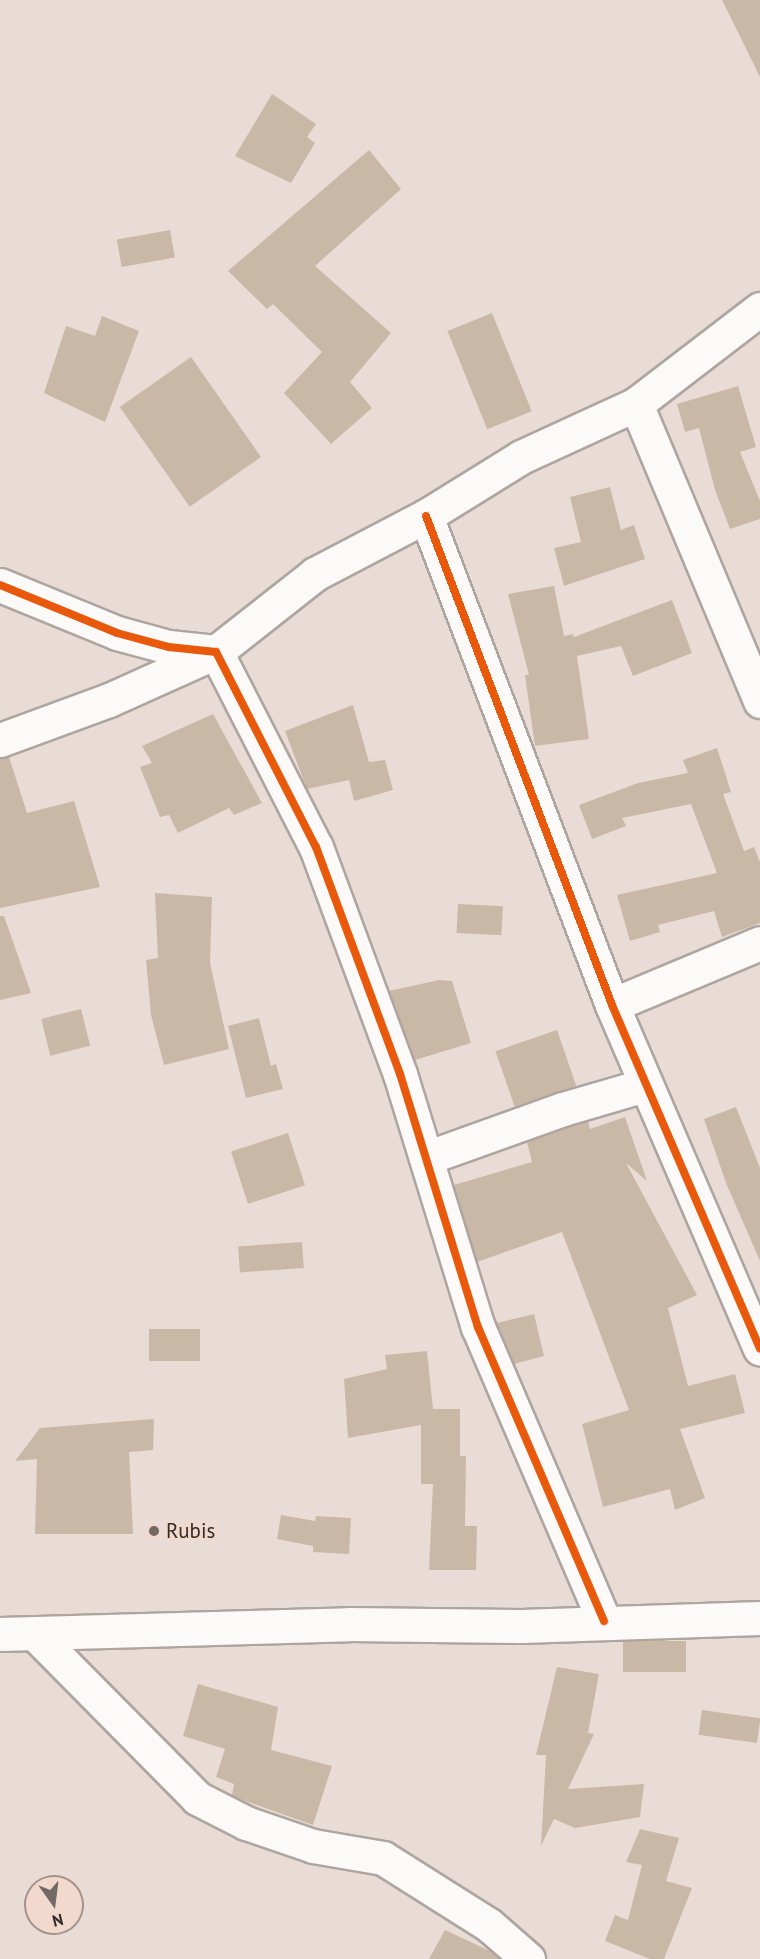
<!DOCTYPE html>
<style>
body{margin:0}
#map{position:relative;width:760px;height:1959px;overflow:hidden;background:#e9dcd6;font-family:"PT Sans",sans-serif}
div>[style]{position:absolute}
.building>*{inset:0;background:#cab8a7;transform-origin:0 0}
.roads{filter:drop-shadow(2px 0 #afa5a0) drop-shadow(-2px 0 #afa5a0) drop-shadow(0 2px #afa5a0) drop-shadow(0 -2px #afa5a0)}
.street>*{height:33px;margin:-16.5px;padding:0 16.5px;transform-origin:16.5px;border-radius:16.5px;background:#fcfaf9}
.secondary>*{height:33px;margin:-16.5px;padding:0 16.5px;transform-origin:16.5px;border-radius:16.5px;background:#fcfaf9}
.cycleway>*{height:8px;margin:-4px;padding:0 4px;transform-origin:4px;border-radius:4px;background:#e8590c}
.dots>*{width:16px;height:16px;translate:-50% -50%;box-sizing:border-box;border:3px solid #f1d9ce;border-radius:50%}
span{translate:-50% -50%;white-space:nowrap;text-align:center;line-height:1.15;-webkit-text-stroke:6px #f1d9ce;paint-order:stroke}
.poi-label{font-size:21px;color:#322a26}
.left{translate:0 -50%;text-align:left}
.north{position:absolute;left:24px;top:1875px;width:60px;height:60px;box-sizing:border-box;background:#f1d9ce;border:2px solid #a5938b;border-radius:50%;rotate:166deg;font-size:16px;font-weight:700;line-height:24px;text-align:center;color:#322a26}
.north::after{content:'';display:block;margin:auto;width:21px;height:27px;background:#726864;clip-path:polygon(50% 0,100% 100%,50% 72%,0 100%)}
</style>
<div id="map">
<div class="building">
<i style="clip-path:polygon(722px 0,760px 0,760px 77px)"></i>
<i style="clip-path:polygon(272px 94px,316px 124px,307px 137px,315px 143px,291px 183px,235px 156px)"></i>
<i style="clip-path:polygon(369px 150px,401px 189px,315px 266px,391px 333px,350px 382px,372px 408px,331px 444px,284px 393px,322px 352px,273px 304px,267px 309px,228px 271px)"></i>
<i style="left:170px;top:230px;width:28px;height:54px;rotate:80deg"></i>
<i style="left:492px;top:313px;width:106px;height:48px;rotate:68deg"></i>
<i style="clip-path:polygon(102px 316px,139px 331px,105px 422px,44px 393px,66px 326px,95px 336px)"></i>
<i style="left:191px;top:357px;width:122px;height:87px;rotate:55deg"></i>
<i style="clip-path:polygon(738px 386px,756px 447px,740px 452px,760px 501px,760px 519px,730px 529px,715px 490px,699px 428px,685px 432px,677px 404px)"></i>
<i style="clip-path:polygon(610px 487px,621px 530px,634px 525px,645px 559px,564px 586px,554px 548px,581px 542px,570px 497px)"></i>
<i style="clip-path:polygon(554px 586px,564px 636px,573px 634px,574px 637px,672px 600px,692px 653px,633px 676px,621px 646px,577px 656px,589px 739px,535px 746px,525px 675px,529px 675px,508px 594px)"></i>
<i style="clip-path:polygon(353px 705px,369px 762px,385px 760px,393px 790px,354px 801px,349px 780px,307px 789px,285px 731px)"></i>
<i style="clip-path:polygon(213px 714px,262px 803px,234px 815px,229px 808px,178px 833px,169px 815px,160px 817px,140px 767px,152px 763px,142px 746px)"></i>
<i style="clip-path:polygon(717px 748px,731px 792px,723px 794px,744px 851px,754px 847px,760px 862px,760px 923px,722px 937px,714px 911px,658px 925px,660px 932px,630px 941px,617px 895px,717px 873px,691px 804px,622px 818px,626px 826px,592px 839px,579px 805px,638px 783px,688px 773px,683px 760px)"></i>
<i style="clip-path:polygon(9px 757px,27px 813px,74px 801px,100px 887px,0 908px,0 758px)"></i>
<i style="clip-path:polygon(155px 893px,212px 897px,210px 963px,229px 1049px,164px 1065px,151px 1015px,146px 960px,158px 958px)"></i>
<i style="left:458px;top:904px;width:45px;height:29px;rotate:3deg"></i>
<i style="clip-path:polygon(0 916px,4px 916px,31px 993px,0 1000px)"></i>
<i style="clip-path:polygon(439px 980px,452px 981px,471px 1043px,415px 1060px,389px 991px)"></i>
<i style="left:81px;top:1009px;width:38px;height:41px;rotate:76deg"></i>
<i style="clip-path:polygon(259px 1018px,271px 1066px,276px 1064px,283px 1089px,246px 1098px,228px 1026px)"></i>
<i style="left:557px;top:1030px;width:59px;height:65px;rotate:71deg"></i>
<i style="clip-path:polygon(736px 1107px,760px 1168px,760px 1261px,726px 1183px,704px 1119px)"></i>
<i style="clip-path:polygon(625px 1117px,647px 1181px,626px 1163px,697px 1295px,668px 1308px,688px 1386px,735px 1374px,745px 1413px,680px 1429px,705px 1498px,675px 1510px,670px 1489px,603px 1507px,582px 1424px,629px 1410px,562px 1232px,477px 1262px,454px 1185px,532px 1162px,527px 1142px,588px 1121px,590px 1129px)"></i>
<i style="left:288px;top:1133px;width:55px;height:60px;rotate:72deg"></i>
<i style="left:302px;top:1242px;width:26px;height:64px;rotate:86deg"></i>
<i style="clip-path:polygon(534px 1314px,544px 1356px,514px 1364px,497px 1323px)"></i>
<i style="left:149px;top:1329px;width:51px;height:32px"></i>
<i style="clip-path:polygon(427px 1351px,433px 1409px,460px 1409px,460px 1456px,466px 1456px,465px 1526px,477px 1526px,476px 1570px,429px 1570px,433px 1484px,421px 1484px,421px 1425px,348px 1438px,344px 1379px,387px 1369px,385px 1355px)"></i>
<i style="clip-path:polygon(154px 1419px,153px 1450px,129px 1452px,133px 1534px,35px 1534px,37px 1459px,15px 1461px,40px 1428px)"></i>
<i style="clip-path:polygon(281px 1515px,315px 1521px,316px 1516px,351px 1518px,349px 1554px,313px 1552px,313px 1546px,277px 1539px)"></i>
<i style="left:623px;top:1641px;width:63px;height:31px"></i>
<i style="clip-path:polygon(557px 1667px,599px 1674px,588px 1733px,594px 1734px,568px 1789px,644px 1784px,640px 1817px,575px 1828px,554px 1819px,541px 1846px,546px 1755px,536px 1755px)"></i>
<i style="clip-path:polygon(198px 1684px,278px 1707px,271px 1750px,332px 1766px,313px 1825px,240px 1799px,232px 1795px,234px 1784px,216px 1777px,225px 1749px,183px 1736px)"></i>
<i style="left:702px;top:1710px;width:59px;height:25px;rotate:8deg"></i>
<i style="clip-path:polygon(640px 1829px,679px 1838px,666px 1881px,692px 1888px,664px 1959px,650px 1959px,605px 1941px,615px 1915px,628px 1920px,642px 1865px,626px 1862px)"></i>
<i style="clip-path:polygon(445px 1930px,490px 1951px,499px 1959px,429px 1959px)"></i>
</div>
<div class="roads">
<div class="street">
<i style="left:636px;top:404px;width:322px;rotate:67.3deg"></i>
<i style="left:426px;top:516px;width:523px;rotate:69.17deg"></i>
<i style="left:612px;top:1005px;width:374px;rotate:66.7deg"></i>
<i style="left:0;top:585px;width:126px;rotate:22.3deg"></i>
<i style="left:117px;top:633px;width:54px;rotate:15.1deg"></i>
<i style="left:169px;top:647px;width:47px;rotate:6.1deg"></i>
<i style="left:216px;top:652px;width:219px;rotate:62.9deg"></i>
<i style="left:316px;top:847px;width:242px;rotate:69.7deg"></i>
<i style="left:400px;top:1074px;width:265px;rotate:72.9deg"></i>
<i style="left:478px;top:1327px;width:320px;rotate:66.8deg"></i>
<i style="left:0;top:740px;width:116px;rotate:-20.2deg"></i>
<i style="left:109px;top:700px;width:117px;rotate:-24.2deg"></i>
<i style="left:216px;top:652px;width:126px;rotate:-38.2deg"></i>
<i style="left:315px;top:574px;width:125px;rotate:-27.6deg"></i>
<i style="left:426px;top:516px;width:112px;rotate:-31.8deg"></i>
<i style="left:521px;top:457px;width:127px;rotate:-24.7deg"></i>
<i style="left:636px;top:404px;width:156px;rotate:-37.5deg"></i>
<i style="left:612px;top:1005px;width:160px;rotate:-22.7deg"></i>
<i style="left:426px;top:1158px;width:145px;rotate:-19.7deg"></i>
<i style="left:563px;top:1109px;width:85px;rotate:-16.3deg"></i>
<i style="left:34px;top:1633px;width:232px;rotate:45.3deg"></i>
<i style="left:197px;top:1798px;width:55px;rotate:27deg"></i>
<i style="left:246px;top:1823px;width:71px;rotate:18.9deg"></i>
<i style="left:313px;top:1846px;width:71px;rotate:9.7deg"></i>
<i style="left:383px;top:1858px;width:125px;rotate:32.3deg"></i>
<i style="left:489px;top:1925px;width:52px;rotate:41.1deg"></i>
</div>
<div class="secondary">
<i style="left:0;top:1634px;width:349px;rotate:-1.6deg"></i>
<i style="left:349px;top:1624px;width:172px;rotate:0.7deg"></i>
<i style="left:521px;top:1626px;width:239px;rotate:-1.9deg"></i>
</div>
</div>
<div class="cycleway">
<i style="left:426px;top:516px;width:523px;rotate:69.17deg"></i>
<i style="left:612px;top:1005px;width:374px;rotate:66.7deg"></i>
<i style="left:0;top:585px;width:126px;rotate:22.3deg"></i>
<i style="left:117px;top:633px;width:54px;rotate:15.1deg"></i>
<i style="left:169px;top:647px;width:47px;rotate:6.1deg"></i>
<i style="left:216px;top:652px;width:219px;rotate:62.9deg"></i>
<i style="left:316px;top:847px;width:242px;rotate:69.7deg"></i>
<i style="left:400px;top:1074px;width:265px;rotate:72.9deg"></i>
<i style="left:478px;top:1327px;width:320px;rotate:66.8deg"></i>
</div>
<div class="dots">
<i style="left:154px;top:1531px;background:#726864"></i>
</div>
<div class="poi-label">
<span class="left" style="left:166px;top:1531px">Rubis</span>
</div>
<div class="north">N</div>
</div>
